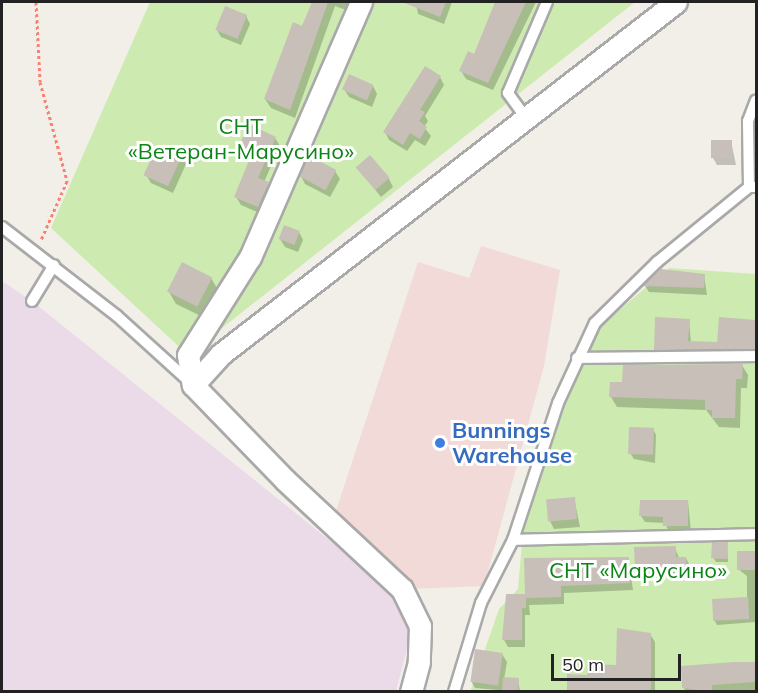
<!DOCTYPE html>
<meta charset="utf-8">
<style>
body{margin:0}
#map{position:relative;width:758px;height:693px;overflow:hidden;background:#f2efe9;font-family:Mulish,sans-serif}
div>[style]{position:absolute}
.commercial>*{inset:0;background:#f2dad9}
.industrial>*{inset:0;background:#ebdbe8}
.grass>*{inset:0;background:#cdebb0}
.shadow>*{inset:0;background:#0003}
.building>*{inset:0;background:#c7bfb8;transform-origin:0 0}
.path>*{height:3px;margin-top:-1.5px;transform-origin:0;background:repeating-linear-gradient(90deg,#fa8072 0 3px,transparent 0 6px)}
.roads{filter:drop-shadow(2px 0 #a9a9a9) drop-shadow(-2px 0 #a9a9a9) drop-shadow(0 2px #a9a9a9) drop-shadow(0 -2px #a9a9a9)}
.lane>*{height:10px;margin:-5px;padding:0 5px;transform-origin:5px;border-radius:5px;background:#fff}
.street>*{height:21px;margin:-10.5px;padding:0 10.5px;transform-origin:10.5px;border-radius:10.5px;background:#fff}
.dots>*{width:16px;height:16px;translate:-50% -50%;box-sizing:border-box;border:3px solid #fff;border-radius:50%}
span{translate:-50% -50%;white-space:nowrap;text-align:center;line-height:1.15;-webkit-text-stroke:6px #fff;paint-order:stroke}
.park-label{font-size:22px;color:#0c8416}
.shop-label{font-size:22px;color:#366cbe;font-weight:700}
.left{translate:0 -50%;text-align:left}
.frame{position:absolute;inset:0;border:3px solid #222;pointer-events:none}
.scale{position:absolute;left:551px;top:654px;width:130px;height:27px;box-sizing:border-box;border:3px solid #222;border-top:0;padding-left:8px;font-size:18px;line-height:21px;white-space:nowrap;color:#222;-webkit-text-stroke:4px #fff;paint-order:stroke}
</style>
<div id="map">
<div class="commercial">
<i style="clip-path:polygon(481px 246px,560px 270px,544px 366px,484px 586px,408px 589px,333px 520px,418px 262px,469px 278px)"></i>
</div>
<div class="industrial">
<i style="clip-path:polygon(2px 281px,32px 301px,400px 597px,412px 630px,396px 691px,2px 691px)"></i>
</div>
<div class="grass">
<i style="clip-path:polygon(150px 2px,635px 2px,188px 355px,51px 228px)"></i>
<i style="clip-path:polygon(669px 268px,756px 274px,756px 691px,470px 692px,499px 609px,518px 589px,523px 531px,550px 437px,598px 328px)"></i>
</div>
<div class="shadow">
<i style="clip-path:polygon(314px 2px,349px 2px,346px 10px,335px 6px,295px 118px,271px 108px,265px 99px)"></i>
<i style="clip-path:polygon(416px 2px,452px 2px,444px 24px,418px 14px)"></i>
<i style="clip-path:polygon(499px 2px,536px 2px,493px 90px,466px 79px,461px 71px,475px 56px)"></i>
<i style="clip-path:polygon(246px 16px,250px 24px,241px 45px,221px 37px,217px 30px)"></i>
<i style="clip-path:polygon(440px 77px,444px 85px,425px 116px,428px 121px,424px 127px,431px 136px,425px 146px,415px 140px,407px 151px,389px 140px,385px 132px)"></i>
<i style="clip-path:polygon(373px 86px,377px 94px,372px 107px,349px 97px,344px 89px)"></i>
<i style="clip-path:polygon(275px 138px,280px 146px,264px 182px,272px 191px,262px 214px,241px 205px,236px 197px,250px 163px,238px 152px)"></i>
<i style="clip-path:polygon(731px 141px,736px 165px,717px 165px,713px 158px)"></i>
<i style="clip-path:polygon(181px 157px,186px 164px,173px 193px,151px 183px,146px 175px)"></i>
<i style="clip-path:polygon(358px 168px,389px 179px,393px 187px,381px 197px)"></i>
<i style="clip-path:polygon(335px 171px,340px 179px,330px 197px,305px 184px,301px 176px)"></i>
<i style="clip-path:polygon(299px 232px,303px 240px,298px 252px,285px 247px,280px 239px)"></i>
<i style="clip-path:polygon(661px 270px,704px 275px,707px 295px,649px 292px,645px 286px)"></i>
<i style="clip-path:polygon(211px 278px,218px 290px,205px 318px,176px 304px,169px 292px)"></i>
<i style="clip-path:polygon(756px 307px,756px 356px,659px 356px,655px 349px,689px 320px,691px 343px,718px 343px,755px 322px)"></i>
<i style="clip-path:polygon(742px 365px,748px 375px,747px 388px,741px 388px,740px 428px,719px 427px,706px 410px,617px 407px,611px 397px)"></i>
<i style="clip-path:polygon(653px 429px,656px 435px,655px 463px,634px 459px,630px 453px)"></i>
<i style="clip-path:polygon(574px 498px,580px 527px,554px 529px,550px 521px)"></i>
<i style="clip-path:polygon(688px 501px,691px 532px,669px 532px,665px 523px,645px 522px,641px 516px)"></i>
<i style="clip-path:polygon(727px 544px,728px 562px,716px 562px,714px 559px)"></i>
<i style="clip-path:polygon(675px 548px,679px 558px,686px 558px,689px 564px,690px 577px,640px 574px,637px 568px)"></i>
<i style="clip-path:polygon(738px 553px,756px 553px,756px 622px,717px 625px,713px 618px,747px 599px,747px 576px,738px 569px)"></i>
<i style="clip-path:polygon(628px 558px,633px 590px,564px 593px,564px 604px,529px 605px,530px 615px,525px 615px,525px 647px,508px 647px,504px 640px,527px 595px)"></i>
<i style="clip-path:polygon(650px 634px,655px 642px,655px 692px,568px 692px,589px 676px,618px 667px)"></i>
<i style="clip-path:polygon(502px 654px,507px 662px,504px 679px,518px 679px,520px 692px,475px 688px,471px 681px)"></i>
<i style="clip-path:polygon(756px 664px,756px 692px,686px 692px,684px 688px,682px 668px)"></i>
</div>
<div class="building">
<i style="clip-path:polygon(312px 2px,328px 2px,290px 110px,264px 99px,293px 22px,302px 26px)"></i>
<i style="clip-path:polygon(402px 2px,446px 2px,440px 17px)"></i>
<i style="clip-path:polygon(495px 2px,526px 2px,488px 83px,459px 71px,468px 51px,474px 54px)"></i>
<i style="left:225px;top:6px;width:24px;height:26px;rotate:22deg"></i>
<i style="clip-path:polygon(425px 66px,441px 76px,420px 110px,425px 112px,419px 121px,427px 127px,420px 139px,410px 133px,403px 145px,383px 132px)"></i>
<i style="left:349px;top:74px;width:27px;height:17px;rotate:24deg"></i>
<i style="clip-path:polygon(249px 124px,276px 137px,258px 178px,269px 182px,258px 207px,234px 197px,250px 158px,236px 152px)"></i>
<i style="left:711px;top:140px;width:21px;height:18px"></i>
<i style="left:157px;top:145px;width:27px;height:33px;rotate:24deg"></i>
<i style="left:308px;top:155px;width:32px;height:23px;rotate:28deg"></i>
<i style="left:370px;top:155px;width:30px;height:19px;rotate:49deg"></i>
<i style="left:284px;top:225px;width:17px;height:15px;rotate:21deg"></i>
<i style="left:182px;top:262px;width:34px;height:33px;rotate:27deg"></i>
<i style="clip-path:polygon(661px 269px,705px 274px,704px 288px,643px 286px)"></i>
<i style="clip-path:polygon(655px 317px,690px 319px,688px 341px,717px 342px,719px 317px,756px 320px,756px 349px,654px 350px)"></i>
<i style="clip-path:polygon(743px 364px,742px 379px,736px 379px,735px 418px,712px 418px,712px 410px,705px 410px,705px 400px,609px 397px,610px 382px,622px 382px,623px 365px)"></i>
<i style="left:629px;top:427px;width:25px;height:27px;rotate:2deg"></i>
<i style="left:575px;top:497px;width:22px;height:29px;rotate:85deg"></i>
<i style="clip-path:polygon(640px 500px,688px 500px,688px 526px,663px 526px,663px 517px,639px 516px)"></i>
<i style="left:728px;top:542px;width:17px;height:16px;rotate:93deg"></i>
<i style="clip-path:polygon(676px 546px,676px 557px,686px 557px,687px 571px,635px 568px,634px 547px)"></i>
<i style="left:737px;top:551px;width:19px;height:19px"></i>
<i style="clip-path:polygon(629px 557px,630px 583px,561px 586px,561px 597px,526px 598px,526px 608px,522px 608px,522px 640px,502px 640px,506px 594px,525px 594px,524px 558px)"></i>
<i style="left:748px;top:597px;width:22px;height:36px;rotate:87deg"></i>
<i style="clip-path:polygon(617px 628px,651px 633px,651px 690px,567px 692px,567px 674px,587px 675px,588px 664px,616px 665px)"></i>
<i style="left:475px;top:649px;width:28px;height:33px;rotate:8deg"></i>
<i style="clip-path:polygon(734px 662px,756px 662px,756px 682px,712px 685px,712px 692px,682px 688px,681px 666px)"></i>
<i style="left:503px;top:677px;width:16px;height:15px;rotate:4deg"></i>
</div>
<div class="path">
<i style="left:36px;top:2px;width:80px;rotate:87.1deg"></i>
<i style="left:40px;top:82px;width:103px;rotate:74.7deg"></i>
<i style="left:67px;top:181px;width:64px;rotate:113.8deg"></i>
</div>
<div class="roads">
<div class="lane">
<i style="left:526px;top:118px;width:31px;rotate:-126deg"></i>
<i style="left:508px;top:93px;width:99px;rotate:-66.8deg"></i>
<i style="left:749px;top:187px;width:66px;rotate:-90.9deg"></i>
<i style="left:748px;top:121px;width:22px;rotate:-69deg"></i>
<i style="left:2px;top:227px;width:145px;rotate:37.7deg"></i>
<i style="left:117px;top:316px;width:100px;rotate:42.2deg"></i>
<i style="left:32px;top:301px;width:42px;rotate:-58.6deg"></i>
<i style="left:577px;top:358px;width:179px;rotate:-0.6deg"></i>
<i style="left:513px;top:540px;width:243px;rotate:-1.4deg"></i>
<i style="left:454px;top:692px;width:93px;rotate:-73.1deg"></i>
<i style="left:481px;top:603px;width:71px;rotate:-63.1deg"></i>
<i style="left:513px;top:540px;width:144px;rotate:-71.8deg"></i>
<i style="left:558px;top:403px;width:88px;rotate:-65.2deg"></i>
<i style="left:595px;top:323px;width:87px;rotate:-44.5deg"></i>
<i style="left:657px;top:262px;width:119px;rotate:-39.2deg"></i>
<i style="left:749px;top:187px;width:7px"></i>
</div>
<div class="street">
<i style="left:361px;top:2px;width:278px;rotate:113.5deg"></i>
<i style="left:250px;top:257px;width:116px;rotate:122.3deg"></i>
<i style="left:188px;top:355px;width:30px;rotate:81deg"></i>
<i style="left:193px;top:385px;width:132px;rotate:45.9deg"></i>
<i style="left:285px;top:480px;width:160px;rotate:43deg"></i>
<i style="left:402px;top:589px;width:41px;rotate:64.1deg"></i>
<i style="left:420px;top:626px;width:36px;rotate:92deg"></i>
<i style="left:419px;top:662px;width:31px;rotate:105deg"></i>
<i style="left:193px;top:385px;width:42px;rotate:-47.9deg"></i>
<i style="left:221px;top:354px;width:575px;rotate:-37.73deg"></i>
</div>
</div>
<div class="dots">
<i style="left:440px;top:443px;background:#3f7fe0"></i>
</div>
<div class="park-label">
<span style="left:241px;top:139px">СНТ<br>«Ветеран-Марусино»</span>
<span style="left:638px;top:571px">СНТ «Марусино»</span>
</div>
<div class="shop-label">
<span class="left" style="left:452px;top:443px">Bunnings<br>Warehouse</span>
</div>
<div class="frame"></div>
<div class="scale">50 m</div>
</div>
